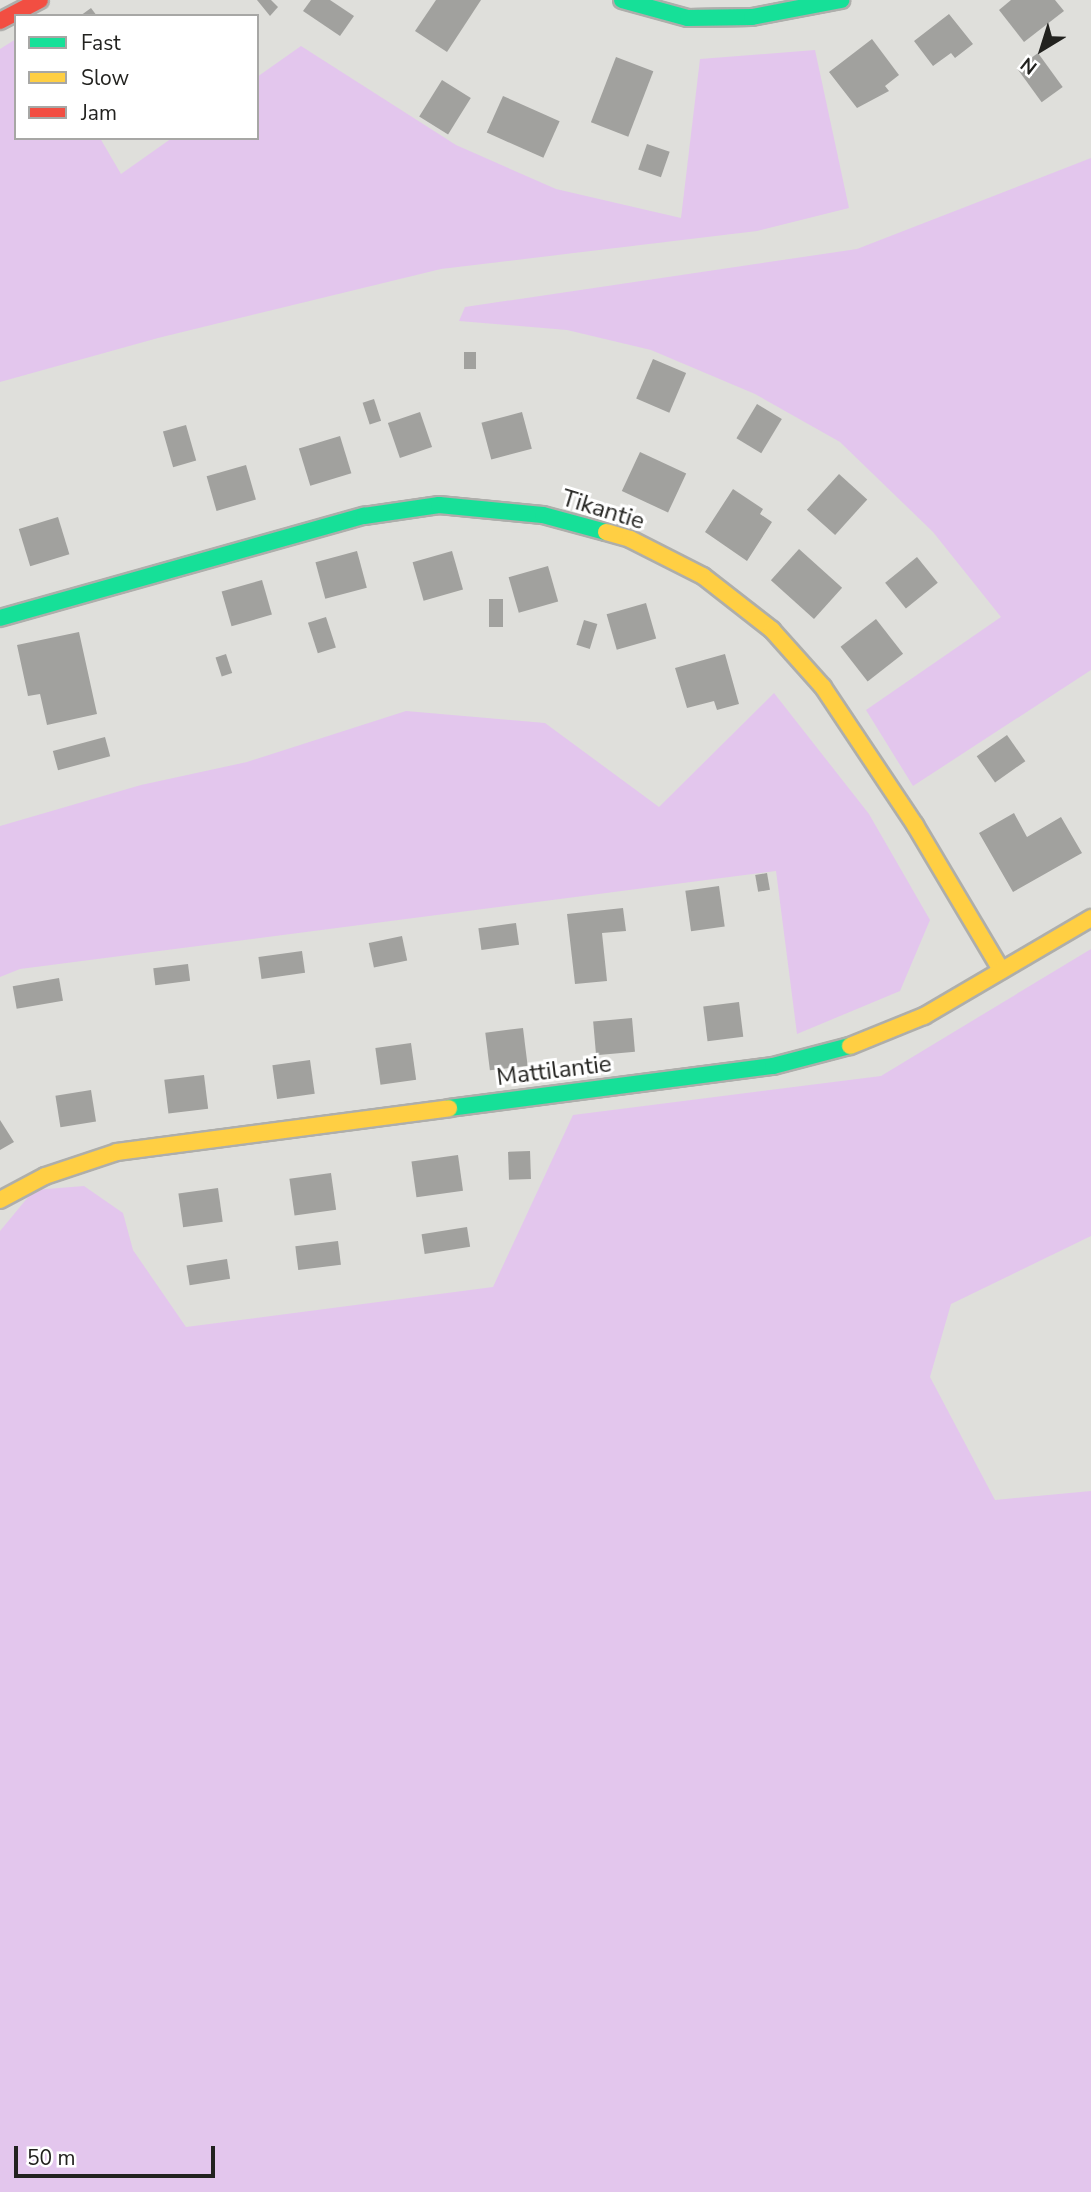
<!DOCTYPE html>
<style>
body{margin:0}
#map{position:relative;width:1091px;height:2192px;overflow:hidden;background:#dfdfdb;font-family:"Nunito Sans",sans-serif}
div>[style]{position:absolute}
.green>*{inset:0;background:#e3c6ed}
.building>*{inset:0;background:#a1a19e;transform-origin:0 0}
.roads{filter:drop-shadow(2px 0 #aeaeab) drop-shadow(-2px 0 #aeaeab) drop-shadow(0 2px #aeaeab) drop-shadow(0 -2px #aeaeab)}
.fast>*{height:16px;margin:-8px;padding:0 8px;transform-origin:8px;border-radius:8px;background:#16e098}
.slow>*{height:16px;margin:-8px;padding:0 8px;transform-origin:8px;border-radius:8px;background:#ffcf43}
.jam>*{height:16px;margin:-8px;padding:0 8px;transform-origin:8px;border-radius:8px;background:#f24e42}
span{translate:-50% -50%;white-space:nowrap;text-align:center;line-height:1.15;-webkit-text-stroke:6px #fff;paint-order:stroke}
.street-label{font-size:24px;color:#22221f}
.legend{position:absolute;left:14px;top:14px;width:245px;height:126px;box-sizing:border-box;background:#fff;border:2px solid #a7a7a5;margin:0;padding:9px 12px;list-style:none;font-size:21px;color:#22221f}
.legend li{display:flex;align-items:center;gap:14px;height:35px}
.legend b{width:35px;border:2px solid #a7a7a5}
.north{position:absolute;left:1007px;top:14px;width:70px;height:70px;-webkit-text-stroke:5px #fff;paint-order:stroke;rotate:218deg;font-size:19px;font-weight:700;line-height:28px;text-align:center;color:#22221f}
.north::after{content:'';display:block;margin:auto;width:24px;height:32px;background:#22221f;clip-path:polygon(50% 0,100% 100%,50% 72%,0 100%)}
.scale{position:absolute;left:14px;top:2146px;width:201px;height:32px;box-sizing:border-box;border:4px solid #22221f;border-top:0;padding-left:9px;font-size:21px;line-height:24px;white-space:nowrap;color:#22221f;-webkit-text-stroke:5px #fff;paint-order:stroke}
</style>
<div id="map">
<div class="green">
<i style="clip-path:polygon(16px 39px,16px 138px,100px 138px,121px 174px,172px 138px,257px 138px,257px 77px,301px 46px,456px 145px,556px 189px,681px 218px,700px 59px,815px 50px,849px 208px,757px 231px,441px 269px,158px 338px,0 382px,0 49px)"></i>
<i style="clip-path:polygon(1091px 158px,1091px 670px,913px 786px,866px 710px,1001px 617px,933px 532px,840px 442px,755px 394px,651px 350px,567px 330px,459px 321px,465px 307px,857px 249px)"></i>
<i style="clip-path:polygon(774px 693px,869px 814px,930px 920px,900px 991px,797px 1034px,776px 871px,20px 969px,0 977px,0 826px,141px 785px,247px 762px,406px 711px,545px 723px,659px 807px)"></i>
<i style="clip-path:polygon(1091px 949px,1091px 1236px,951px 1304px,930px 1377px,995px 1500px,1091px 1491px,1091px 2192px,0 2192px,0 1231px,34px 1190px,84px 1186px,123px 1213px,133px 1250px,186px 1327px,493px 1287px,573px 1115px,881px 1076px)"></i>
</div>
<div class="building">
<i style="clip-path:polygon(257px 0,271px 0,278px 7px,270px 16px)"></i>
<i style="clip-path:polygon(311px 0,330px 0,354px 16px,340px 36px,303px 11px)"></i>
<i style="clip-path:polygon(436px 0,481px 0,447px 52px,415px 31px)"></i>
<i style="clip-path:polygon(1011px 0,1055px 0,1064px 11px,1024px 42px,999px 10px)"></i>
<i style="clip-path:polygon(91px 8px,97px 16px,80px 16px)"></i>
<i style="clip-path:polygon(949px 14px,973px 44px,955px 58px,951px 53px,933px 66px,914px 41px)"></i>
<i style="clip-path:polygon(872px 39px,899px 75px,885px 86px,889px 91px,857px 108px,829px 72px)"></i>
<i style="left:1038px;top:53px;width:42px;height:26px;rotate:54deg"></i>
<i style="left:616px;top:57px;width:40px;height:70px;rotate:21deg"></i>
<i style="left:442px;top:80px;width:34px;height:43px;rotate:32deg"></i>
<i style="left:503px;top:96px;width:62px;height:40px;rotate:24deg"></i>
<i style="left:647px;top:144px;width:24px;height:27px;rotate:19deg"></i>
<i style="left:464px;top:352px;width:12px;height:17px"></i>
<i style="left:653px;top:359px;width:36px;height:43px;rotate:23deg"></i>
<i style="left:374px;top:399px;width:23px;height:12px;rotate:72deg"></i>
<i style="left:757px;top:404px;width:29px;height:40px;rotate:31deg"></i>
<i style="left:420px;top:412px;width:37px;height:34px;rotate:71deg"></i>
<i style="left:522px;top:412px;width:38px;height:42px;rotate:75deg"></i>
<i style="left:186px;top:425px;width:37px;height:24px;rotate:74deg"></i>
<i style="left:340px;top:436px;width:39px;height:43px;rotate:73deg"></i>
<i style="left:640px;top:452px;width:51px;height:43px;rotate:25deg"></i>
<i style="left:246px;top:465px;width:36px;height:41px;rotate:74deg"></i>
<i style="left:839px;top:474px;width:38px;height:48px;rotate:42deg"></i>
<i style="clip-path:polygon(733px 489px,763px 509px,760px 514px,772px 522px,747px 561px,705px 532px)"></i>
<i style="left:58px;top:517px;width:39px;height:41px;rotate:73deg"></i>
<i style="left:799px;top:549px;width:58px;height:42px;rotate:42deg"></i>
<i style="left:357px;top:551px;width:38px;height:43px;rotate:75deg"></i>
<i style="left:452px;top:551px;width:40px;height:41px;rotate:74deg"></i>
<i style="left:917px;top:557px;width:33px;height:41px;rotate:51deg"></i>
<i style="left:548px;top:566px;width:37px;height:41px;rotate:74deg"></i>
<i style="left:262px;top:580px;width:36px;height:42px;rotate:74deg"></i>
<i style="left:489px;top:599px;width:14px;height:28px"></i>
<i style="left:646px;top:603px;width:37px;height:41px;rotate:74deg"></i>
<i style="left:326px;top:617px;width:32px;height:19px;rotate:72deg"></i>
<i style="left:876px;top:619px;width:44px;height:45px;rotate:52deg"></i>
<i style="left:584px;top:620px;width:14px;height:26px;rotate:17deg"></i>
<i style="clip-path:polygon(79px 632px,97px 714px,47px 725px,40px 694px,28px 696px,17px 645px)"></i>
<i style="left:226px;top:654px;width:20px;height:11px;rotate:72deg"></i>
<i style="clip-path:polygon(725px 654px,739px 704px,717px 710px,714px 701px,687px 708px,675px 668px)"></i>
<i style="left:1007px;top:735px;width:32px;height:37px;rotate:55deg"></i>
<i style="left:105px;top:737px;width:20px;height:54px;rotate:75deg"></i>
<i style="clip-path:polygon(1014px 813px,1027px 837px,1061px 817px,1082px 853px,1013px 892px,979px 833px)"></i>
<i style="left:767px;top:873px;width:17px;height:12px;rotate:80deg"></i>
<i style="left:719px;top:886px;width:41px;height:34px;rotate:82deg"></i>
<i style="clip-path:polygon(623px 908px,626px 931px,602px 933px,607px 981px,575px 984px,567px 914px)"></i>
<i style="left:516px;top:923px;width:22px;height:38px;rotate:82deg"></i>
<i style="left:402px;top:936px;width:25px;height:34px;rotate:78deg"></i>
<i style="left:302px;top:951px;width:22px;height:44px;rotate:82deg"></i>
<i style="left:188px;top:964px;width:17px;height:35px;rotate:83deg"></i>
<i style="left:59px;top:978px;width:23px;height:47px;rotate:80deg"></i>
<i style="left:739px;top:1002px;width:35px;height:36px;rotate:83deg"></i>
<i style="left:632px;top:1018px;width:34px;height:39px;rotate:85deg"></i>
<i style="left:523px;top:1028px;width:38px;height:38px;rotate:83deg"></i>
<i style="left:411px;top:1043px;width:37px;height:36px;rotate:82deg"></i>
<i style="left:310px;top:1060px;width:34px;height:38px;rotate:82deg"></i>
<i style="left:204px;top:1075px;width:34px;height:40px;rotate:83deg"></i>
<i style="left:91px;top:1090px;width:32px;height:36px;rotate:81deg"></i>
<i style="clip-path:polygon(0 1120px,14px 1142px,0 1150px)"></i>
<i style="left:530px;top:1151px;width:28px;height:22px;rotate:88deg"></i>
<i style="left:458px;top:1155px;width:36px;height:47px;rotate:82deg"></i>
<i style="left:331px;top:1173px;width:37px;height:42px;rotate:82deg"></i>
<i style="left:218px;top:1188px;width:34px;height:40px;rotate:82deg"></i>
<i style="left:467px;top:1227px;width:20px;height:46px;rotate:81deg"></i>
<i style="left:338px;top:1241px;width:24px;height:43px;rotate:83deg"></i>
<i style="left:227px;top:1259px;width:20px;height:41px;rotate:81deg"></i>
</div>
<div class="roads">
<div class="fast">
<i style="left:622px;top:0;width:68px;rotate:15.3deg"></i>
<i style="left:688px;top:18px;width:64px;rotate:-0.9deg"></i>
<i style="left:752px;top:17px;width:91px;rotate:-10.8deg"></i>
<i style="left:0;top:618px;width:378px;rotate:-15.7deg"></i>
<i style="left:364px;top:516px;width:76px;rotate:-8.3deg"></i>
<i style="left:439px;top:505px;width:104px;rotate:5.5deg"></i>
<i style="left:543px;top:515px;width:65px;rotate:15.1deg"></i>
<i style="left:449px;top:1108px;width:327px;rotate:-7.4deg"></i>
<i style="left:773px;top:1066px;width:80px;rotate:-14.6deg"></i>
</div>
<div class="slow">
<i style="left:606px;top:532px;width:25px;rotate:16deg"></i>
<i style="left:630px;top:539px;width:82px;rotate:26.9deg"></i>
<i style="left:703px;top:576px;width:88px;rotate:38deg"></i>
<i style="left:772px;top:630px;width:76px;rotate:48.2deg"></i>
<i style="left:823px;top:687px;width:166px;rotate:56.3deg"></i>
<i style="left:915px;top:825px;width:169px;rotate:59.3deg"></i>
<i style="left:850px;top:1046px;width:80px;rotate:-22.1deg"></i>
<i style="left:924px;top:1016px;width:194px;rotate:-30.4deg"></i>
<i style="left:0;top:1200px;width:51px;rotate:-28.1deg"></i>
<i style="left:45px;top:1176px;width:76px;rotate:-18.4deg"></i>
<i style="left:117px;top:1152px;width:335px;rotate:-7.5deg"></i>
</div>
<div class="jam">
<i style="left:0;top:21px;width:45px;rotate:-27.7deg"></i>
</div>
</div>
<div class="street-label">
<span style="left:603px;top:510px;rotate:17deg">Tikantie</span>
<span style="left:554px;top:1071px;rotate:-7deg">Mattilantie</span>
</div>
<ul class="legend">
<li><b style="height:9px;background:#16e098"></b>Fast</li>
<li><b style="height:9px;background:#ffcf43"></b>Slow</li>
<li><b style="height:9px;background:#f24e42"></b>Jam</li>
</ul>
<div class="north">N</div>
<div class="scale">50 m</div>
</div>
